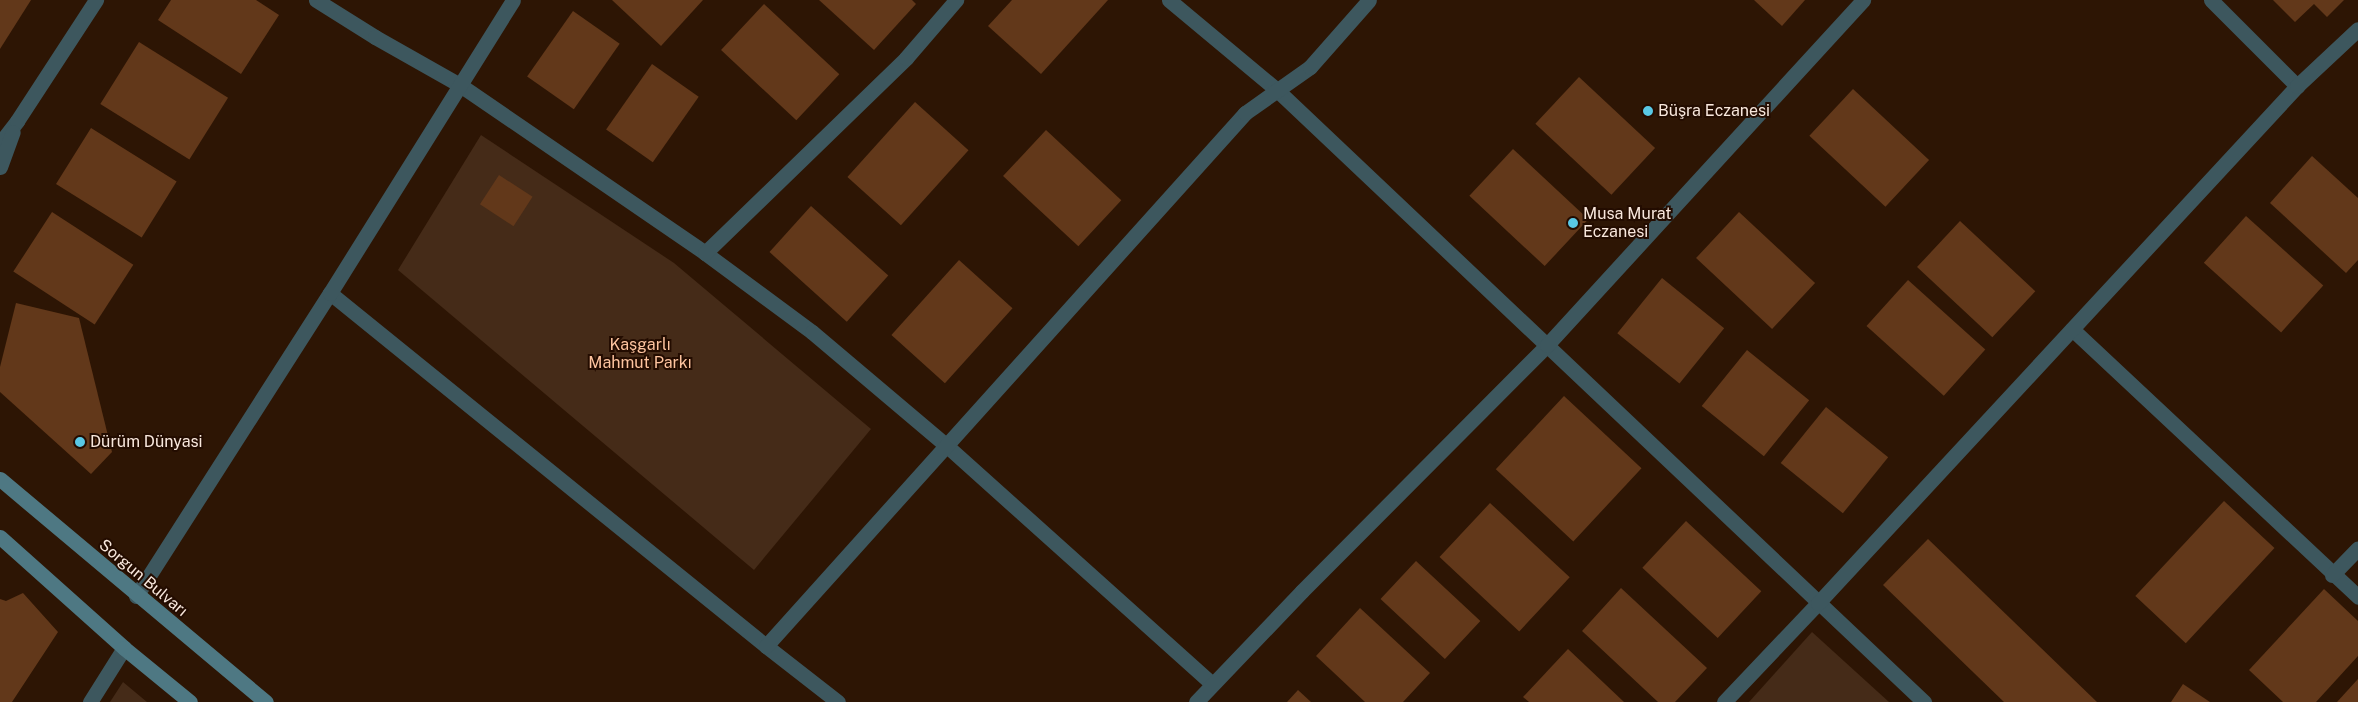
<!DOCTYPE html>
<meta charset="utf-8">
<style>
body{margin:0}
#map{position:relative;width:2358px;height:702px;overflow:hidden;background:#2d1504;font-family:"Public Sans",sans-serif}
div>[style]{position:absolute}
.green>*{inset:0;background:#452b18}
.building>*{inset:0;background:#62381a;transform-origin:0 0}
.minor>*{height:15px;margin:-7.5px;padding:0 7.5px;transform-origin:7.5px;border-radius:7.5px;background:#3d575e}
.tertiary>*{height:15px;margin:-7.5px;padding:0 7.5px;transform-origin:7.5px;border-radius:7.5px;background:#3d575e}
.secondary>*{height:15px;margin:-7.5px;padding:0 7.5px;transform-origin:7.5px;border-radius:7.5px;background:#4e7883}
.dots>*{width:14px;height:14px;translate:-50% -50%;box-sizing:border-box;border:2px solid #230c00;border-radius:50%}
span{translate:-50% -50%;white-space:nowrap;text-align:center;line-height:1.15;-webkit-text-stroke:4px #230c00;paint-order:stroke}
.poi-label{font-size:16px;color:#f9e8dd}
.left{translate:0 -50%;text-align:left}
.park-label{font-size:16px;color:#fec49f}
.street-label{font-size:16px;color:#f9e8dd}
</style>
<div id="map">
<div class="green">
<i style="clip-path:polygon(481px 135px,674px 263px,871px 429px,754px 570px,398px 270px)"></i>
<i style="clip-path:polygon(1812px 632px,1889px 702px,1749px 702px)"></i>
<i style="clip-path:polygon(123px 682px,147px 702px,110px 702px)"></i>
</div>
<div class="building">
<i style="clip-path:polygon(0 0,31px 0,0 49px)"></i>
<i style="clip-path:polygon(171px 0,256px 0,279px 15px,241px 74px,158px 20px)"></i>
<i style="clip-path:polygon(612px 0,703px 0,661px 46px)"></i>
<i style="clip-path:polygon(819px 0,912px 0,916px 4px,874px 50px)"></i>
<i style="clip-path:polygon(1012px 0,1108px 0,1041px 74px,988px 26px)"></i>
<i style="clip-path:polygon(1754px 0,1805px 0,1782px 26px)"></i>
<i style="clip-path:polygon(2273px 0,2344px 0,2327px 17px,2314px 4px,2295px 22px)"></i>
<i style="left:764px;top:4px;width:103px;height:63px;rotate:43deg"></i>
<i style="left:573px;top:11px;width:57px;height:80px;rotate:35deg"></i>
<i style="left:139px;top:42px;width:105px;height:73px;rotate:32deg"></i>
<i style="left:652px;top:64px;width:57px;height:80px;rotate:35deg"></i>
<i style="left:1579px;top:77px;width:104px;height:64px;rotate:43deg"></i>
<i style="left:1853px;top:89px;width:104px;height:64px;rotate:43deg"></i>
<i style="left:915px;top:102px;width:72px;height:101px;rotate:42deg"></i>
<i style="left:91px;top:128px;width:101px;height:66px;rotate:32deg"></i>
<i style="left:1046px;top:130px;width:103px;height:63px;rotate:43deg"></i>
<i style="left:1513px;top:149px;width:103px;height:64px;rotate:43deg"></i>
<i style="clip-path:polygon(2312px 156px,2358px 198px,2358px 260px,2346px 273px,2270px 203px)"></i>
<i style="left:499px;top:175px;width:40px;height:35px;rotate:33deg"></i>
<i style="left:811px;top:206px;width:104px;height:62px;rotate:42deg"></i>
<i style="left:52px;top:212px;width:97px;height:71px;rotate:33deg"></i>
<i style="left:1739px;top:212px;width:104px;height:63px;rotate:43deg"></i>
<i style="left:2246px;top:216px;width:104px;height:63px;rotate:42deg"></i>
<i style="left:1960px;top:221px;width:103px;height:63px;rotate:43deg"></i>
<i style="left:959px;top:260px;width:72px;height:101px;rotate:42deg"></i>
<i style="left:1662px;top:278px;width:80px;height:71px;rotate:39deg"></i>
<i style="left:1908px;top:280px;width:104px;height:62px;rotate:42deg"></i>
<i style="clip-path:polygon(16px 303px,79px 318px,112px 452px,91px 474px,0 392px,0 367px)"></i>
<i style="left:1747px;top:350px;width:80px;height:72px;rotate:39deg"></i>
<i style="left:1564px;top:396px;width:106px;height:100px;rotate:43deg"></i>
<i style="left:1826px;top:407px;width:80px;height:72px;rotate:39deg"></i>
<i style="left:2224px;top:501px;width:69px;height:130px;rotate:43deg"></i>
<i style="left:1490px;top:503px;width:109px;height:74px;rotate:43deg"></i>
<i style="left:1686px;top:521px;width:103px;height:64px;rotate:43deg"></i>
<i style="clip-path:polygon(1928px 539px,2097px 702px,2004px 702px,1883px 585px)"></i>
<i style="left:1416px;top:561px;width:88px;height:52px;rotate:43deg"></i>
<i style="clip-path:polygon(1621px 588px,1707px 668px,1675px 702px,1658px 702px,1582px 631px)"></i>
<i style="clip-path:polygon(2324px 589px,2358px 621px,2358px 656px,2316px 702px,2283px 702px,2249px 670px)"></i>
<i style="clip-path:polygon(23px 593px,58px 632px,12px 702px,0 702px,0 599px,6px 601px)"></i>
<i style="clip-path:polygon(1360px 608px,1430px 673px,1403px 702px,1365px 702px,1316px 656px)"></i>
<i style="clip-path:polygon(1568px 649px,1624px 702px,1529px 702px,1523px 697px)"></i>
<i style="clip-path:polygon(2358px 679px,2358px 702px,2337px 702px)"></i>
<i style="clip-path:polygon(2183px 684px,2210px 702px,2171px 702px)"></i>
<i style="clip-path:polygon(1298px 690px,1311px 702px,1287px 702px)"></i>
</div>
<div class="minor">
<i style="left:316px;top:0;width:70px;rotate:32.1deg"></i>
<i style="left:375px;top:37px;width:98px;rotate:29.5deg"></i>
<i style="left:460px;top:85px;width:297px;rotate:34.4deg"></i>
<i style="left:705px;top:253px;width:133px;rotate:36.4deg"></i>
<i style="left:812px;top:332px;width:177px;rotate:40.2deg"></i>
<i style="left:947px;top:446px;width:356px;rotate:41.9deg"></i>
<i style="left:1169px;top:0;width:141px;rotate:39.8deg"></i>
<i style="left:1277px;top:90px;width:891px;rotate:43.41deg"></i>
<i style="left:2211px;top:0;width:122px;rotate:45deg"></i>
<i style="left:705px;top:253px;width:280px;rotate:-44.1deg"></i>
<i style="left:906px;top:58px;width:77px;rotate:-49.2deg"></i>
<i style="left:330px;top:293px;width:561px;rotate:38.99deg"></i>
<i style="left:766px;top:646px;width:91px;rotate:37.9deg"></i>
<i style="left:2072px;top:329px;width:392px;rotate:43.1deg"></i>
<i style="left:2332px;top:575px;width:37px;rotate:-46deg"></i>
<i style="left:136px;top:596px;width:360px;rotate:-57.4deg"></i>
<i style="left:330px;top:293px;width:345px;rotate:-58deg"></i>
<i style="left:766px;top:646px;width:717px;rotate:-48.05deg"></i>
<i style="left:1245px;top:113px;width:80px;rotate:-35.3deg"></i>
<i style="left:1310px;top:67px;width:89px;rotate:-48.6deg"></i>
<i style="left:90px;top:702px;width:64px;rotate:-57.8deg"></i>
<i style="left:1196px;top:702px;width:153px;rotate:-46.3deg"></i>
<i style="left:1302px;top:591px;width:347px;rotate:-45.1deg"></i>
<i style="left:1547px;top:345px;width:468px;rotate:-47.5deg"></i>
<i style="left:1724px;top:702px;width:137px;rotate:-46.5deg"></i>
<i style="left:1818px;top:603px;width:705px;rotate:-47.18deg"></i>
<i style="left:2297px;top:86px;width:83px;rotate:-43.1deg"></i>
</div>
<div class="tertiary">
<i style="left:0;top:143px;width:28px;rotate:-52deg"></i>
<i style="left:17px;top:121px;width:145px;rotate:-56.9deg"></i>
<i style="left:0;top:167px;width:37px;rotate:-70deg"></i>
</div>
<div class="secondary">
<i style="left:0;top:479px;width:347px;rotate:40deg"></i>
<i style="left:0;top:537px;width:166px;rotate:41.8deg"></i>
<i style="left:124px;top:648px;width:85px;rotate:39.3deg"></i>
</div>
<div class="dots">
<i style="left:1648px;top:111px;background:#59c8e5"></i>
<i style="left:1573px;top:223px;background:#59c8e5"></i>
<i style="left:80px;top:442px;background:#59c8e5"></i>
</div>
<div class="poi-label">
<span class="left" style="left:1658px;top:111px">Büşra Eczanesi</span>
<span class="left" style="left:1583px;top:223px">Musa Murat<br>Eczanesi</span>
<span class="left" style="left:90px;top:442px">Dürüm Dünyasi</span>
</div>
<div class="park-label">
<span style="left:640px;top:354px">Kaşgarlı<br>Mahmut Parkı</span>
</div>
<div class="street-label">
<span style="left:143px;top:578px;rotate:40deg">Sorgun Bulvarı</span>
</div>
</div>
